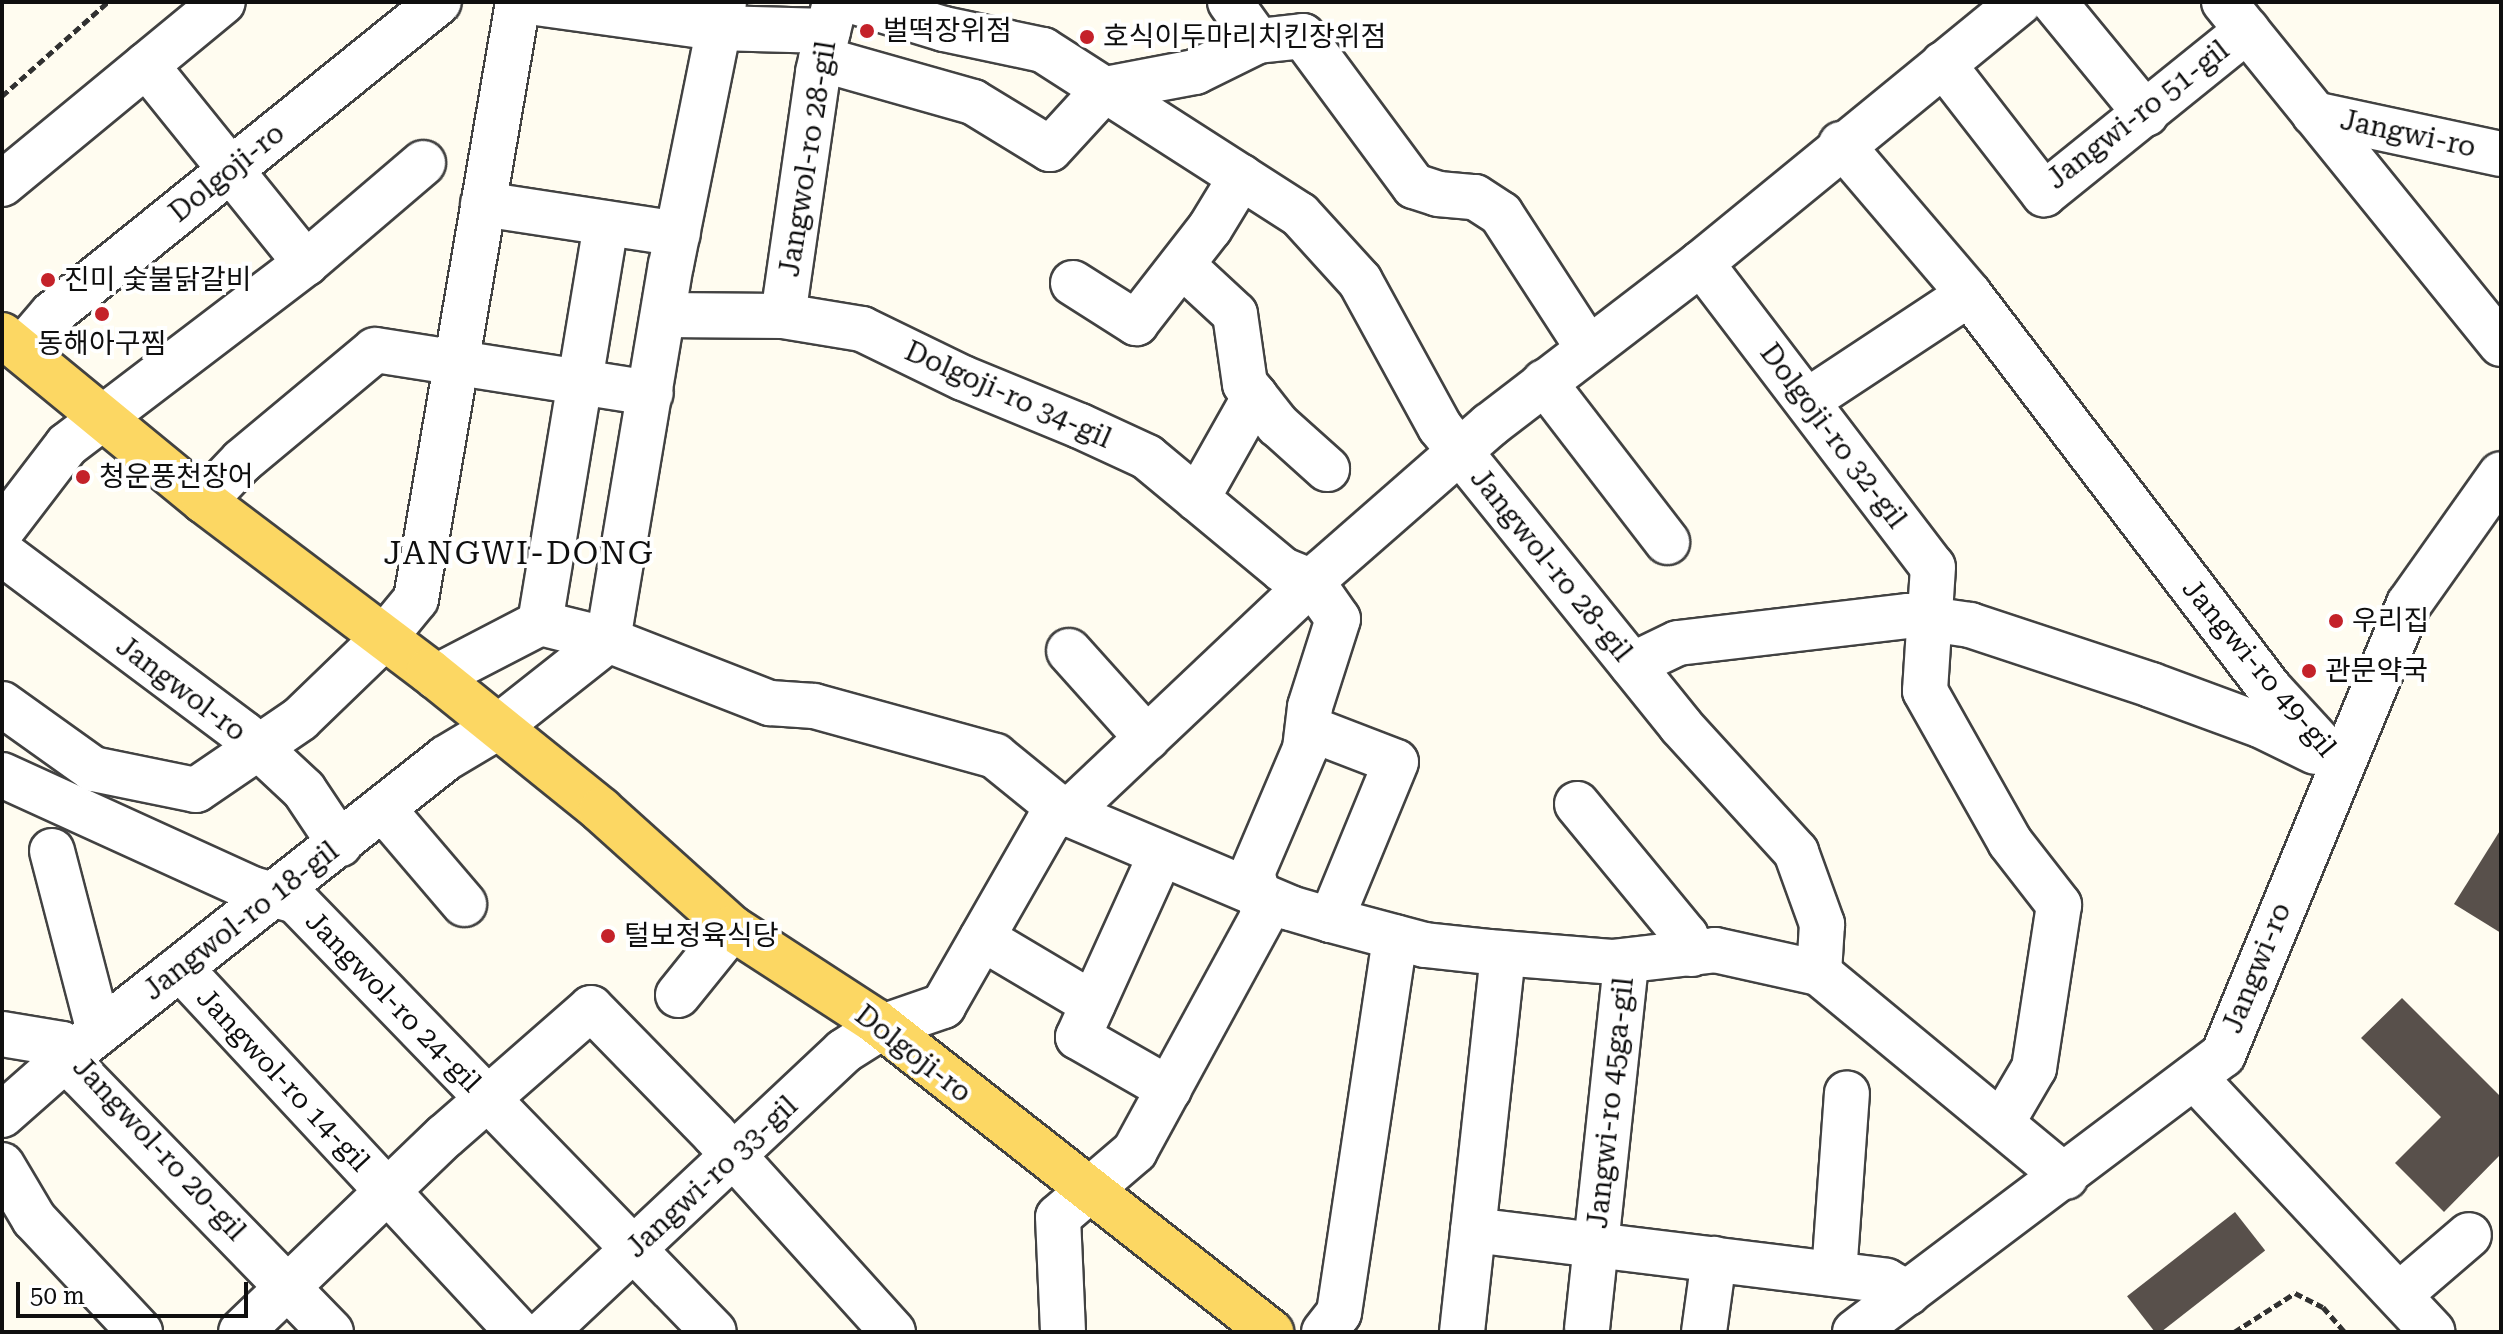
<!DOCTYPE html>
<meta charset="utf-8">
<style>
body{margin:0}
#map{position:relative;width:2503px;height:1334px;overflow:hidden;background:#fffcf0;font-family:"Roboto Serif","Noto Sans KR",serif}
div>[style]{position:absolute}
.building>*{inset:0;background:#58504b;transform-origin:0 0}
.path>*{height:5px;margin-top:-2.5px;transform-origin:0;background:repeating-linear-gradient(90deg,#313131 0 8px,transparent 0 12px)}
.roads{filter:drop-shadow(2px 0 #424242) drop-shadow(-2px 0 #424242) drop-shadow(0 2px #424242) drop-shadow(0 -2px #424242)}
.minor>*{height:44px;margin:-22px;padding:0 22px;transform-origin:22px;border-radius:22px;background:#fff}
.major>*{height:44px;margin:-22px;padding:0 22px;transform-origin:22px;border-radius:22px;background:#fcd763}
.dots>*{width:22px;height:22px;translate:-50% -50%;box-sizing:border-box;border:4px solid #fff;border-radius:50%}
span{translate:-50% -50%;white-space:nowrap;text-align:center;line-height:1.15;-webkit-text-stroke:8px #fff;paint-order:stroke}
.poi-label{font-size:28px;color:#0f0f0f}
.left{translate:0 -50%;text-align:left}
.street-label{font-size:28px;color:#0f0f0f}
.quarter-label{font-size:32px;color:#0f0f0f;letter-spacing:2px}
.frame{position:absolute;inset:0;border:4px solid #0f0f0f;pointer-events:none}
.scale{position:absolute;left:16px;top:1282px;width:232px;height:36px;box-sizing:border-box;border:4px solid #0f0f0f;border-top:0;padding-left:10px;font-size:24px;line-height:28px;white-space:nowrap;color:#0f0f0f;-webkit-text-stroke:6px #fff;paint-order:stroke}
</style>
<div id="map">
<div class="building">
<i style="clip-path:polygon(2501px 829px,2501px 933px,2454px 904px)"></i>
<i style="clip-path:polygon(2402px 998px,2501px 1097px,2501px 1154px,2444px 1212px,2395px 1163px,2441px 1117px,2361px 1038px)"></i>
<i style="left:2235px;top:1212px;width:49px;height:137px;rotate:52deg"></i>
</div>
<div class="path">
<i style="left:2px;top:96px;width:142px;rotate:-41.6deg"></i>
<i style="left:2234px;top:1332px;width:72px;rotate:-32.6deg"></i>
<i style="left:2295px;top:1293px;width:31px;rotate:27deg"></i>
<i style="left:2323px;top:1307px;width:33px;rotate:49deg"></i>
</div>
<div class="roads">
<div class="minor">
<i style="left:529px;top:2px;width:189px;rotate:7.9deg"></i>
<i style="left:716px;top:28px;width:112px;rotate:1.5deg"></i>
<i style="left:855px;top:2px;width:93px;rotate:16.9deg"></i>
<i style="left:944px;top:29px;width:101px;rotate:12deg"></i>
<i style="left:1043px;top:50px;width:305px;rotate:32.7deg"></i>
<i style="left:1300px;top:215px;width:89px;rotate:47.7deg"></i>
<i style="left:1360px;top:281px;width:166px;rotate:61.3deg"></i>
<i style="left:1440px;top:427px;width:384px;rotate:51.1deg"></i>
<i style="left:1681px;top:726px;width:171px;rotate:47.6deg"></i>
<i style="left:1796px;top:852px;width:77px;rotate:70.1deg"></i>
<i style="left:1822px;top:924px;width:49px;rotate:93.5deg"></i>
<i style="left:1230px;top:2px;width:48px;rotate:54.3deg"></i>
<i style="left:2054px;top:2px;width:145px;rotate:50.6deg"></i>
<i style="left:2224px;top:2px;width:440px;rotate:51deg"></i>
<i style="left:821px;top:59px;width:158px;rotate:15.8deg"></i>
<i style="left:973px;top:102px;width:90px;rotate:31.4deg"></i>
<i style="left:1050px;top:149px;width:81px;rotate:-47.5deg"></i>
<i style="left:1105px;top:89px;width:92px;rotate:-10.7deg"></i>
<i style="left:1195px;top:72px;width:70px;rotate:-26.2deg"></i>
<i style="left:1258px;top:41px;width:45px;rotate:-6.3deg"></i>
<i style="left:1303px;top:36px;width:187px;rotate:53.5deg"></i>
<i style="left:1414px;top:186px;width:25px;rotate:18deg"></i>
<i style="left:1438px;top:194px;width:37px;rotate:5deg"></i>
<i style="left:1475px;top:197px;width:31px;rotate:33deg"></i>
<i style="left:1501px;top:214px;width:160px;rotate:57deg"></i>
<i style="left:1943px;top:64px;width:165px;rotate:52.2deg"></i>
<i style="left:2044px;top:194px;width:261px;rotate:-38.9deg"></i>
<i style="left:146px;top:65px;width:255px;rotate:51.1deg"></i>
<i style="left:2314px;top:114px;width:191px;rotate:12.1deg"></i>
<i style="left:1841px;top:144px;width:197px;rotate:49.5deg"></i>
<i style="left:1969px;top:294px;width:497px;rotate:52.7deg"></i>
<i style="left:2270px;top:689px;width:102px;rotate:47.4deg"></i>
<i style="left:2px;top:184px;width:286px;rotate:-39.5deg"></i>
<i style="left:483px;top:204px;width:197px;rotate:8.7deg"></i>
<i style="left:1701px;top:263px;width:382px;rotate:52.7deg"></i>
<i style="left:1933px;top:567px;width:124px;rotate:93.7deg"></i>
<i style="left:1925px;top:691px;width:173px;rotate:60.6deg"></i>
<i style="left:2010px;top:842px;width:80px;rotate:52.1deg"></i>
<i style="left:2059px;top:905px;width:165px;rotate:98.7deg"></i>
<i style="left:2034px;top:1068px;width:61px;rotate:120.3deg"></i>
<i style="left:1182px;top:265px;width:72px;rotate:42.8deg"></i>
<i style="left:1235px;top:314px;width:71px;rotate:81.9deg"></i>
<i style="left:1245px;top:384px;width:16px;rotate:50deg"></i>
<i style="left:1255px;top:396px;width:118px;rotate:119.4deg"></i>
<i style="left:1073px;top:283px;width:75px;rotate:32.4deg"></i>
<i style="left:1136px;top:323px;width:120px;rotate:-52.1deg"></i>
<i style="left:1210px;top:228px;width:60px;rotate:-58.7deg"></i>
<i style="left:664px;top:315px;width:119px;rotate:0.5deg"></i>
<i style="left:783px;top:316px;width:80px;rotate:9.3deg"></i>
<i style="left:862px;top:329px;width:112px;rotate:25.9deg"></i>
<i style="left:963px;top:378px;width:126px;rotate:22.3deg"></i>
<i style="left:1080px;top:426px;width:74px;rotate:24.8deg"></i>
<i style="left:1147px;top:457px;width:177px;rotate:39.7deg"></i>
<i style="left:1283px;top:570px;width:31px;rotate:22deg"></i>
<i style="left:1312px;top:582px;width:45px;rotate:54.9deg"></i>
<i style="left:1338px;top:619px;width:92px;rotate:107.7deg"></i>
<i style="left:1310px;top:707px;width:42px;rotate:96.8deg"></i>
<i style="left:1305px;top:749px;width:135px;rotate:113.1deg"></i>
<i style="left:1252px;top:873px;width:43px;rotate:73.7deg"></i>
<i style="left:1264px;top:914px;width:270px;rotate:118.6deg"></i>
<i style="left:1135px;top:1151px;width:101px;rotate:139.4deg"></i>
<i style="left:1058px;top:1217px;width:115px;rotate:87.5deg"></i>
<i style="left:783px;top:316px;width:246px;rotate:-81.8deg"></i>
<i style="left:818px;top:72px;width:72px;rotate:-76.3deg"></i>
<i style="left:21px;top:350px;width:48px;rotate:-49.3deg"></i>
<i style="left:52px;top:314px;width:497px;rotate:-38.9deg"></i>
<i style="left:1544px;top:382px;width:202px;rotate:52.4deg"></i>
<i style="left:1255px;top:396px;width:37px;rotate:52deg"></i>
<i style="left:1278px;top:425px;width:66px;rotate:41.9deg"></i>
<i style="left:1807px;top:401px;width:194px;rotate:-33.4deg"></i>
<i style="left:204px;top:501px;width:55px;rotate:-46.5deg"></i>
<i style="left:242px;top:461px;width:173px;rotate:-39.8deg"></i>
<i style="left:375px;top:350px;width:279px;rotate:8.9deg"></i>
<i style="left:2px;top:530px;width:107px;rotate:-52.6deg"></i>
<i style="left:67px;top:445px;width:300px;rotate:-37.3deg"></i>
<i style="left:306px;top:263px;width:154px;rotate:-40.5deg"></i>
<i style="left:2px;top:553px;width:302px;rotate:36.8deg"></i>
<i style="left:244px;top:734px;width:82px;rotate:43deg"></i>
<i style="left:304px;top:790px;width:65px;rotate:56.3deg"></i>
<i style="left:540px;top:623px;width:70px;rotate:14deg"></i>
<i style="left:608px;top:640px;width:174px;rotate:21.3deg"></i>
<i style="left:770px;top:703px;width:44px;rotate:3.9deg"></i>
<i style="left:814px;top:706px;width:188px;rotate:15.4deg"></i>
<i style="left:995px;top:756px;width:89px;rotate:39.1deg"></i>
<i style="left:1064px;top:812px;width:246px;rotate:23deg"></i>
<i style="left:1290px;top:908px;width:43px;rotate:16.3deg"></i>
<i style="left:1331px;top:920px;width:97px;rotate:14.9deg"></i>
<i style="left:1425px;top:945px;width:64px;rotate:6.2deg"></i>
<i style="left:1489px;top:952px;width:123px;rotate:4.6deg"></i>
<i style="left:1612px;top:962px;width:104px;rotate:-6.6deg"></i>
<i style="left:1715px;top:950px;width:107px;rotate:12.5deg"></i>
<i style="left:1819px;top:973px;width:320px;rotate:39.6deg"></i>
<i style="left:1069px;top:651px;width:117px;rotate:48.1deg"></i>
<i style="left:1632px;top:665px;width:51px;rotate:-25.6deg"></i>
<i style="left:1678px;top:643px;width:232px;rotate:-6.7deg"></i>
<i style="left:1908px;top:616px;width:63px;rotate:8.3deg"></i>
<i style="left:1970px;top:625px;width:191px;rotate:18.3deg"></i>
<i style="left:2151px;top:685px;width:116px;rotate:20.2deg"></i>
<i style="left:2260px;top:725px;width:61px;rotate:26.1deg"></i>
<i style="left:436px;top:677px;width:117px;rotate:-27.4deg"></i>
<i style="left:540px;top:623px;width:405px;rotate:-80.6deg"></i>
<i style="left:2px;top:704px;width:112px;rotate:35.5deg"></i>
<i style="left:93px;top:769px;width:105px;rotate:11.5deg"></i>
<i style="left:196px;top:790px;width:126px;rotate:-34.3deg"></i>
<i style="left:300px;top:719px;width:117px;rotate:-44deg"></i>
<i style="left:384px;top:638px;width:50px;rotate:-50.6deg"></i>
<i style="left:416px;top:599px;width:606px;rotate:-80.3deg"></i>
<i style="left:1308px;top:728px;width:94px;rotate:21.1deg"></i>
<i style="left:1396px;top:762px;width:171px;rotate:112.4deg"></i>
<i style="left:2px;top:775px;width:275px;rotate:24.5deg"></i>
<i style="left:252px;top:889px;width:46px;rotate:15.3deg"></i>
<i style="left:296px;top:901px;width:600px;rotate:45.88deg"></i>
<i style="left:1577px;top:804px;width:171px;rotate:50.5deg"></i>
<i style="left:1686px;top:936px;width:19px;rotate:72deg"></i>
<i style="left:383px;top:809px;width:125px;rotate:49.5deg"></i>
<i style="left:52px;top:851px;width:187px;rotate:75.4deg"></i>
<i style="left:1161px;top:854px;width:201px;rotate:114.4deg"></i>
<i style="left:1078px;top:1037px;width:105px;rotate:29.7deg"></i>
<i style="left:982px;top:938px;width:129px;rotate:30.7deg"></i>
<i style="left:180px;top:968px;width:497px;rotate:47.1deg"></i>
<i style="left:678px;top:995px;width:86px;rotate:-51.1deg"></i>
<i style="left:2px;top:1034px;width:61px;rotate:9.5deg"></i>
<i style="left:62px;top:1044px;width:35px;rotate:59deg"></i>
<i style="left:80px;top:1074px;width:360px;rotate:45.8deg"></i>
<i style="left:2194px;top:1077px;width:349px;rotate:46.9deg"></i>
<i style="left:2px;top:1115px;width:91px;rotate:-41.4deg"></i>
<i style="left:70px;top:1055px;width:479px;rotate:-38.3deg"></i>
<i style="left:446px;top:758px;width:61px;rotate:-30.8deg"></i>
<i style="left:498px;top:727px;width:140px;rotate:-38.3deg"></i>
<i style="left:608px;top:640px;width:380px;rotate:-80.5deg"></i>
<i style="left:671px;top:265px;width:268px;rotate:-78.6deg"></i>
<i style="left:2px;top:1165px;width:63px;rotate:59.3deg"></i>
<i style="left:34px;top:1219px;width:155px;rotate:46.8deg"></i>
<i style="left:1473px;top:1230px;width:416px;rotate:7deg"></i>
<i style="left:1886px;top:1281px;width:25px;rotate:29deg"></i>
<i style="left:1834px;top:1274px;width:181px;rotate:-85.9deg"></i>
<i style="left:2399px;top:1295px;width:92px;rotate:-40.6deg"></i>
<i style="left:1587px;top:1329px;width:369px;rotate:-83.9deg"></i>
<i style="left:241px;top:1332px;width:283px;rotate:-43.9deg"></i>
<i style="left:445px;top:1136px;width:194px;rotate:-41.2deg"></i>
<i style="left:591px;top:1008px;width:176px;rotate:45.7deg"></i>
<i style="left:714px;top:1134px;width:267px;rotate:47.9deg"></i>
<i style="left:545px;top:1332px;width:410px;rotate:-43.2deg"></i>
<i style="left:844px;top:1051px;width:45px;rotate:-32.3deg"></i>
<i style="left:882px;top:1027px;width:65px;rotate:-19deg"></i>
<i style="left:943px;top:1006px;width:213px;rotate:-60.2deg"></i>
<i style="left:1049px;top:821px;width:36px;rotate:-32deg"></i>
<i style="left:1079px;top:802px;width:335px;rotate:-43.4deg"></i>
<i style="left:1322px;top:572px;width:223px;rotate:-41.2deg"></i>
<i style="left:1490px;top:425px;width:266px;rotate:-37.5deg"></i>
<i style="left:1701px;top:263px;width:412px;rotate:-39.3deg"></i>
<i style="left:1324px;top:1332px;width:24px;rotate:-52deg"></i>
<i style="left:1339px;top:1313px;width:380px;rotate:-81.5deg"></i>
<i style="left:1462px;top:1332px;width:381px;rotate:-83.8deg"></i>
<i style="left:1704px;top:1332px;width:74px;rotate:-82.2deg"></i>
<i style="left:1855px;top:1332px;width:461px;rotate:-37deg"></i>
<i style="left:2223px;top:1055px;width:488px;rotate:-67.6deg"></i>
<i style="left:2409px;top:604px;width:159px;rotate:-54.7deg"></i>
</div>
<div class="major">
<i style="left:2px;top:335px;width:261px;rotate:39.4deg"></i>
<i style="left:204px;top:501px;width:282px;rotate:37.1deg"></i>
<i style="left:429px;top:671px;width:221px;rotate:38.9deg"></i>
<i style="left:601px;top:810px;width:176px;rotate:42deg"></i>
<i style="left:732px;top:928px;width:171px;rotate:33deg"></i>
<i style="left:875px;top:1021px;width:504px;rotate:38.14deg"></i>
</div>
</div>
<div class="dots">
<i style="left:867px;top:31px;background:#c4222a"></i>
<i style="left:1087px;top:37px;background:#c4222a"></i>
<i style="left:48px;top:280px;background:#c4222a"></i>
<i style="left:102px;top:314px;background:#c4222a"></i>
<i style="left:83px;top:477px;background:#c4222a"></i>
<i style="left:2336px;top:621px;background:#c4222a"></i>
<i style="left:2309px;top:671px;background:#c4222a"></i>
<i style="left:608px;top:936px;background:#c4222a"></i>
</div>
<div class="poi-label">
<span class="left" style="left:883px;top:31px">벌떡장위점</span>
<span class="left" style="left:1103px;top:37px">호식이두마리치킨장위점</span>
<span class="left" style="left:64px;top:280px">진미 숯불닭갈비</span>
<span style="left:102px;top:344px">동해아구찜</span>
<span class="left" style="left:99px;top:477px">청운풍천장어</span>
<span class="left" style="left:2352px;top:621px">우리집</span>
<span class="left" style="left:2325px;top:671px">관문약국</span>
<span class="left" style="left:624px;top:936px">털보정육식당</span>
</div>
<div class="street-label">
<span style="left:2138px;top:115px;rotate:-38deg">Jangwi-ro 51-gil</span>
<span style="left:2408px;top:134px;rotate:12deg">Jangwi-ro</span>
<span style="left:808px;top:159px;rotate:-81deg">Jangwol-ro 28-gil</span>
<span style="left:227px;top:173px;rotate:-39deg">Dolgoji-ro</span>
<span style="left:1008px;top:395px;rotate:24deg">Dolgoji-ro 34-gil</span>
<span style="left:1833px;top:436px;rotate:53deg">Dolgoji-ro 32-gil</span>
<span style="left:1551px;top:565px;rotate:51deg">Jangwol-ro 28-gil</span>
<span style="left:2259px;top:668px;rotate:50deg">Jangwi-ro 49-gil</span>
<span style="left:181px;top:689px;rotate:37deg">Jangwol-ro</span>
<span style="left:241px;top:921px;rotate:-38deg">Jangwol-ro 18-gil</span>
<span style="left:2257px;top:968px;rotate:-68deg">Jangwi-ro</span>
<span style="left:393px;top:1002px;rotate:46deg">Jangwol-ro 24-gil</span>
<span style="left:913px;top:1054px;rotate:38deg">Dolgoji-ro</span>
<span style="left:283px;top:1080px;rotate:47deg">Jangwol-ro 14-gil</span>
<span style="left:1611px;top:1103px;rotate:-84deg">Jangwi-ro 45ga-gil</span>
<span style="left:159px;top:1149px;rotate:47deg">Jangwol-ro 20-gil</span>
<span style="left:712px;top:1177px;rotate:-43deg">Jangwi-ro 33-gil</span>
</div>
<div class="quarter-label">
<span style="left:519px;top:553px">JANGWI-DONG</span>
</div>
<div class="frame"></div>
<div class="scale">50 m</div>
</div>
